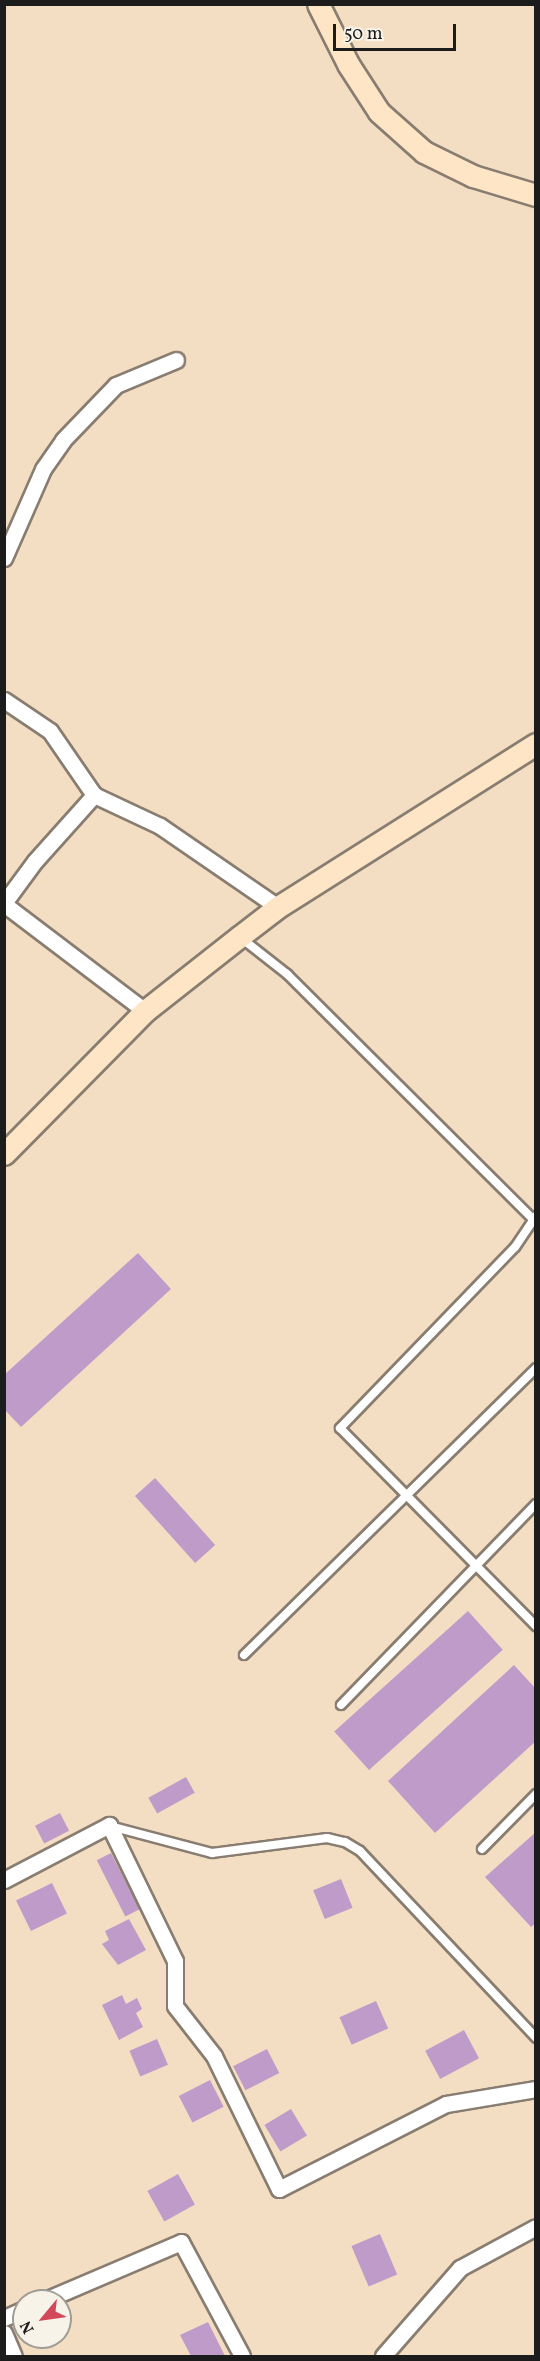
<!DOCTYPE html>
<style>
body{margin:0}
#map{position:relative;width:540px;height:2361px;overflow:hidden;background:#f4dec3;font-family:Vollkorn,serif}
div>[style]{position:absolute}
.building>*{inset:0;background:#bf9bca;transform-origin:0 0}
.roads{filter:drop-shadow(2px 0 #887d70) drop-shadow(-2px 0 #887d70) drop-shadow(0 2px #887d70) drop-shadow(0 -2px #887d70)}
.lane>*{height:8px;margin:-4px;padding:0 4px;transform-origin:4px;border-radius:4px;background:#fff}
.street>*{height:15px;margin:-7.5px;padding:0 7.5px;transform-origin:7.5px;border-radius:7.5px;background:#fff}
.secondary>*{height:21px;margin:-10.5px;padding:0 10.5px;transform-origin:10.5px;border-radius:10.5px;background:#fde5c5}
span{translate:-50% -50%;white-space:nowrap;text-align:center;line-height:1.15;-webkit-text-stroke:5px #f7f3e8;paint-order:stroke}
.frame{position:absolute;inset:0;border:6px solid #1c1c1c;pointer-events:none}
.north{position:absolute;left:12px;top:2289px;width:60px;height:60px;box-sizing:border-box;background:#f7f3e8;border:2px solid #9f9d96;border-radius:50%;rotate:241deg;font-size:16px;font-weight:700;line-height:24px;text-align:center;color:#1c1c1c}
.north::after{content:'';display:block;margin:auto;width:21px;height:27px;background:#d1495b;clip-path:polygon(50% 0,100% 100%,50% 72%,0 100%)}
.scale{position:absolute;left:333px;top:24px;width:123px;height:27px;box-sizing:border-box;border:3px solid #1c1c1c;border-top:0;padding-left:8px;font-size:18px;line-height:21px;white-space:nowrap;color:#1c1c1c;-webkit-text-stroke:4px #f7f3e8;paint-order:stroke}
</style>
<div id="map">
<div class="building">
<i style="clip-path:polygon(138px 1253px,171px 1289px,21px 1427px,4px 1409px,4px 1375px)"></i>
<i style="left:155px;top:1478px;width:90px;height:27px;rotate:48deg"></i>
<i style="left:468px;top:1611px;width:52px;height:180px;rotate:48deg"></i>
<i style="clip-path:polygon(514px 1665px,536px 1689px,536px 1741px,435px 1833px,388px 1781px)"></i>
<i style="left:186px;top:1777px;width:18px;height:43px;rotate:61deg"></i>
<i style="left:60px;top:1813px;width:20px;height:28px;rotate:63deg"></i>
<i style="clip-path:polygon(536px 1832px,536px 1923px,531px 1927px,485px 1877px)"></i>
<i style="left:111px;top:1853px;width:63px;height:16px;rotate:63deg"></i>
<i style="left:341px;top:1879px;width:31px;height:30px;rotate:68deg"></i>
<i style="left:52px;top:1883px;width:34px;height:40px;rotate:64deg"></i>
<i style="clip-path:polygon(129px 1919px,146px 1950px,118px 1965px,102px 1944px,109px 1940px,105px 1931px)"></i>
<i style="clip-path:polygon(122px 1995px,126px 2004px,137px 1998px,142px 2009px,136px 2013px,143px 2027px,119px 2040px,102px 2005px)"></i>
<i style="left:376px;top:2001px;width:30px;height:40px;rotate:66deg"></i>
<i style="left:464px;top:2030px;width:32px;height:44px;rotate:62deg"></i>
<i style="left:157px;top:2039px;width:28px;height:30px;rotate:67deg"></i>
<i style="left:267px;top:2049px;width:27px;height:38px;rotate:63deg"></i>
<i style="left:210px;top:2080px;width:30px;height:35px;rotate:63deg"></i>
<i style="left:291px;top:2109px;width:31px;height:31px;rotate:59deg"></i>
<i style="left:178px;top:2174px;width:35px;height:35px;rotate:61deg"></i>
<i style="left:380px;top:2234px;width:44px;height:31px;rotate:67deg"></i>
<i style="clip-path:polygon(208px 2322px,225px 2356px,191px 2356px,180px 2335px)"></i>
</div>
<div class="roads">
<div class="lane">
<i style="left:240px;top:937px;width:60px;rotate:38.2deg"></i>
<i style="left:287px;top:974px;width:349px;rotate:44.9deg"></i>
<i style="left:536px;top:1216px;width:37px;rotate:124deg"></i>
<i style="left:515px;top:1247px;width:252px;rotate:134deg"></i>
<i style="left:340px;top:1428px;width:279px;rotate:45.3deg"></i>
<i style="left:244px;top:1655px;width:409px;rotate:-44.5deg"></i>
<i style="left:341px;top:1705px;width:280px;rotate:-45.9deg"></i>
<i style="left:110px;top:1826px;width:106px;rotate:14.8deg"></i>
<i style="left:212px;top:1853px;width:116px;rotate:-7.4deg"></i>
<i style="left:327px;top:1838px;width:18px;rotate:13deg"></i>
<i style="left:345px;top:1842px;width:17px;rotate:31deg"></i>
<i style="left:360px;top:1851px;width:257px;rotate:46.7deg"></i>
<i style="left:482px;top:1849px;width:77px;rotate:-45.5deg"></i>
</div>
<div class="street">
<i style="left:4px;top:558px;width:97px;rotate:-66.3deg"></i>
<i style="left:43px;top:469px;width:35px;rotate:-55deg"></i>
<i style="left:63px;top:440px;width:76px;rotate:-46.1deg"></i>
<i style="left:116px;top:385px;width:65px;rotate:-22.6deg"></i>
<i style="left:4px;top:700px;width:55px;rotate:34deg"></i>
<i style="left:50px;top:731px;width:78px;rotate:55.5deg"></i>
<i style="left:94px;top:795px;width:73px;rotate:25.2deg"></i>
<i style="left:160px;top:826px;width:143px;rotate:34.5deg"></i>
<i style="left:4px;top:903px;width:52px;rotate:-53.6deg"></i>
<i style="left:35px;top:861px;width:89px;rotate:-48.2deg"></i>
<i style="left:4px;top:904px;width:177px;rotate:37.2deg"></i>
<i style="left:4px;top:1880px;width:119px;rotate:-27.6deg"></i>
<i style="left:109px;top:1825px;width:151px;rotate:64.1deg"></i>
<i style="left:175px;top:1961px;width:45px;rotate:90deg"></i>
<i style="left:175px;top:2006px;width:63px;rotate:52deg"></i>
<i style="left:214px;top:2056px;width:148px;rotate:64deg"></i>
<i style="left:279px;top:2189px;width:187px;rotate:-27deg"></i>
<i style="left:446px;top:2104px;width:91px;rotate:-9.5deg"></i>
<i style="left:43px;top:2301px;width:150px;rotate:-23.1deg"></i>
<i style="left:181px;top:2242px;width:129px;rotate:61.8deg"></i>
<i style="left:4px;top:2318px;width:22px;rotate:-24deg"></i>
<i style="left:4px;top:2333px;width:25px;rotate:67deg"></i>
<i style="left:383px;top:2356px;width:117px;rotate:-48.8deg"></i>
<i style="left:460px;top:2268px;width:86px;rotate:-28.3deg"></i>
</div>
<div class="secondary">
<i style="left:318px;top:4px;width:67px;rotate:63.4deg"></i>
<i style="left:348px;top:64px;width:57px;rotate:57.1deg"></i>
<i style="left:379px;top:112px;width:60px;rotate:41.6deg"></i>
<i style="left:424px;top:152px;width:55px;rotate:26.1deg"></i>
<i style="left:473px;top:176px;width:66px;rotate:16.8deg"></i>
<i style="left:4px;top:1154px;width:201px;rotate:-45.4deg"></i>
<i style="left:145px;top:1011px;width:120px;rotate:-38.2deg"></i>
<i style="left:239px;top:937px;width:49px;rotate:-37.6deg"></i>
<i style="left:278px;top:907px;width:305px;rotate:-32.3deg"></i>
</div>
</div>
<div class="frame"></div>
<div class="north">N</div>
<div class="scale">50 m</div>
</div>
